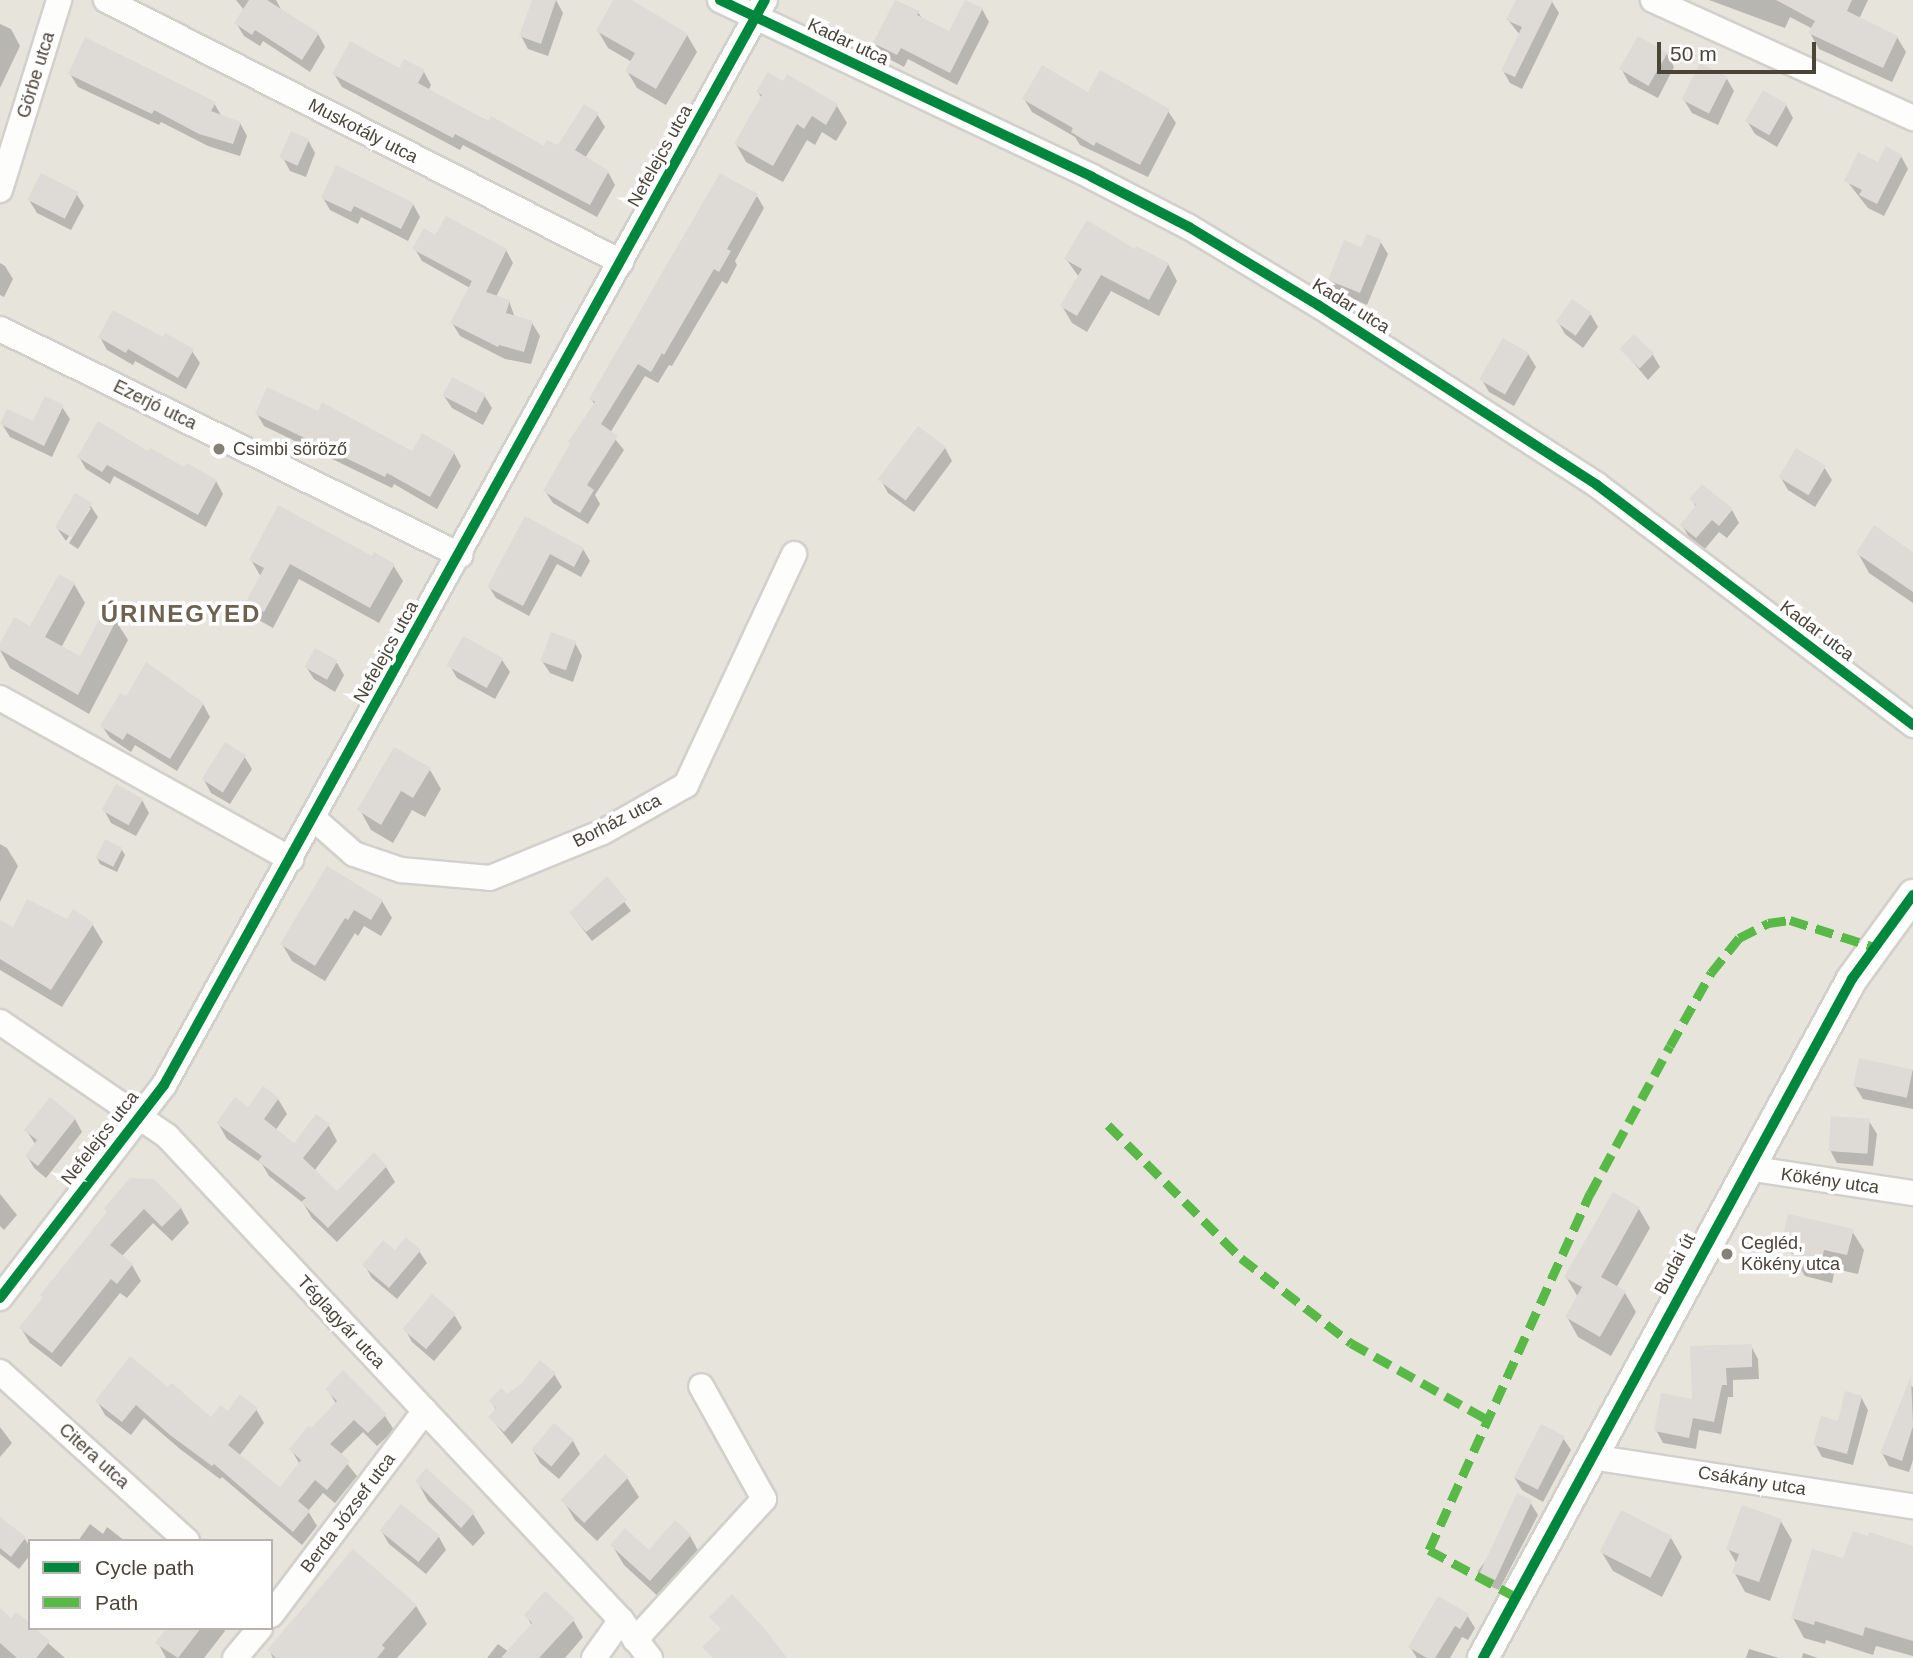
<!DOCTYPE html>
<meta charset="utf-8">
<style>
body{margin:0}
#map{position:relative;width:1913px;height:1658px;overflow:hidden;background:#f4f2ee;font-family:Helvetica,sans-serif}
div>[style]{position:absolute}
.residential>*{inset:0;background:#e7e4dc}
.shadow>*{inset:0;background:#0003}
.building>*{inset:0;background:#dedbd6;transform-origin:0 0}
.roads{filter:drop-shadow(2px 0 #d2d0cb) drop-shadow(-2px 0 #d2d0cb) drop-shadow(0 2px #d2d0cb) drop-shadow(0 -2px #d2d0cb)}
.minor>*{height:24px;margin:-12px;padding:0 12px;transform-origin:12px;border-radius:12px;background:#fdfdfc}
.tertiary>*{height:30px;margin:-15px;padding:0 15px;transform-origin:15px;border-radius:15px;background:#fdfdfc}
.quiet>*{height:9px;margin-top:-4.5px;transform-origin:0;background:repeating-linear-gradient(90deg,#58b947 0 18px,transparent 0 27px)}
.cycleway>*{height:10px;margin:-5px;padding:0 5px;transform-origin:5px;border-radius:5px;background:#00873e}
.dots>*{width:19px;height:19px;translate:-50% -50%;box-sizing:border-box;border:4px solid #fff;border-radius:50%}
span{translate:-50% -50%;white-space:nowrap;text-align:center;line-height:1.15;-webkit-text-stroke:7px #fff;paint-order:stroke}
.street-label{font-size:18px;color:#4b4439}
.poi-label{font-size:18px;color:#4b4439}
.left{translate:0 -50%;text-align:left}
.district-label{font-size:24px;color:#6e6250;font-weight:700;letter-spacing:2px}
.legend{position:absolute;left:28px;top:1539px;width:245px;height:91px;box-sizing:border-box;background:#fff;border:2px solid #b7b4b0;margin:0;padding:9px 12px;list-style:none;font-size:21px;color:#4b4439}
.legend li{display:flex;align-items:center;gap:14px;height:35px}
.legend b{width:35px;border:2px solid #b7b4b0}
.scale{position:absolute;left:1657px;top:42px;width:159px;height:32px;box-sizing:border-box;border:4px solid #4b4439;border-top:0;padding-left:9px;font-size:21px;line-height:24px;white-space:nowrap;color:#4b4439;-webkit-text-stroke:5px #fff;paint-order:stroke}
</style>
<div id="map">
<div class="residential">
<i style="clip-path:polygon(evenodd,0 0,1913px 0,1913px 1658px,0 1658px,0 0,30px 1541px,271px 1541px,271px 1628px,30px 1628px,30px 1541px)"></i>
</div>
<div class="shadow">
<i style="clip-path:polygon(236px 0,276px 0,282px 11px,318px 34px,325px 47px,310px 72px,263px 41px,260px 46px,244px 36px,236px 23px,244px 10px)"></i>
<i style="clip-path:polygon(533px 0,556px 0,563px 13px,548px 56px,528px 49px,521px 36px)"></i>
<i style="clip-path:polygon(615px 0,628px 0,687px 35px,697px 52px,666px 105px,637px 88px,627px 71px,632px 62px,608px 48px,598px 31px)"></i>
<i style="clip-path:polygon(1518px 0,1551px 0,1559px 13px,1522px 89px,1510px 83px,1503px 71px,1520px 35px,1508px 20px)"></i>
<i style="clip-path:polygon(1709px 0,1868px 0,1859px 19px,1897px 37px,1906px 52px,1892px 82px,1819px 49px,1810px 33px,1813px 29px,1790px 17px,1785px 28px)"></i>
<i style="clip-path:polygon(982px 9px,989px 22px,957px 85px,908px 59px,904px 67px,882px 55px,875px 43px,918px 12px,923px 20px,950px 34px)"></i>
<i style="clip-path:polygon(0 24px,11px 29px,20px 46px,0 88px)"></i>
<i style="clip-path:polygon(1667px 54px,1674px 67px,1658px 98px,1629px 83px,1622px 70px)"></i>
<i style="clip-path:polygon(404px 61px,424px 72px,431px 85px,428px 91px,544px 149px,559px 148px,597px 114px,605px 127px,585px 158px,608px 172px,615px 185px,597px 217px,463px 145px,460px 150px,342px 87px,334px 74px,399px 70px)"></i>
<i style="clip-path:polygon(70px 74px,214px 103px,222px 117px,240px 123px,247px 136px,240px 156px,208px 146px,161px 122px,159px 125px,78px 87px)"></i>
<i style="clip-path:polygon(1727px 79px,1734px 91px,1718px 125px,1692px 113px,1684px 100px)"></i>
<i style="clip-path:polygon(783px 83px,837px 106px,847px 123px,836px 141px,822px 132px,815px 145px,807px 140px,783px 182px,746px 162px,736px 144px,762px 99px,758px 92px)"></i>
<i style="clip-path:polygon(1089px 95px,1168px 111px,1176px 123px,1148px 177px,1080px 145px,1075px 137px,1032px 112px,1024px 99px)"></i>
<i style="clip-path:polygon(1786px 105px,1793px 118px,1777px 147px,1755px 134px,1747px 121px)"></i>
<i style="clip-path:polygon(308px 140px,315px 153px,306px 177px,290px 171px,283px 158px)"></i>
<i style="clip-path:polygon(1901px 156px,1908px 169px,1884px 216px,1868px 208px,1846px 180px)"></i>
<i style="clip-path:polygon(76px 193px,84px 206px,71px 230px,37px 213px,29px 200px)"></i>
<i style="clip-path:polygon(757px 196px,764px 208px,735px 261px,737px 265px,727px 284px,722px 281px,672px 366px,669px 365px,658px 383px,645px 376px,610px 433px,624px 450px,595px 495px,600px 504px,588px 524px,553px 503px,545px 491px,595px 405px,591px 399px)"></i>
<i style="clip-path:polygon(323px 198px,413px 204px,420px 217px,408px 241px,361px 217px,358px 224px,330px 210px)"></i>
<i style="clip-path:polygon(436px 237px,506px 250px,513px 263px,496px 297px,509px 301px,515px 318px,532px 323px,540px 336px,531px 364px,505px 359px,460px 336px,452px 323px,470px 288px,422px 261px,415px 249px)"></i>
<i style="clip-path:polygon(1380px 241px,1388px 254px,1367px 305px,1337px 292px,1329px 280px,1362px 249px)"></i>
<i style="clip-path:polygon(1136px 251px,1168px 264px,1177px 281px,1159px 316px,1111px 291px,1087px 332px,1072px 323px,1062px 306px,1079px 277px,1066px 259px)"></i>
<i style="clip-path:polygon(0 263px,5px 266px,13px 279px,4px 297px,0 295px)"></i>
<i style="clip-path:polygon(1591px 315px,1598px 327px,1583px 348px,1565px 334px,1558px 322px)"></i>
<i style="clip-path:polygon(100px 337px,163px 339px,192px 351px,200px 363px,186px 389px,135px 361px,133px 365px,107px 350px)"></i>
<i style="clip-path:polygon(1634px 337px,1653px 355px,1660px 367px,1648px 380px,1622px 349px)"></i>
<i style="clip-path:polygon(1528px 354px,1536px 367px,1514px 406px,1489px 392px,1482px 380px)"></i>
<i style="clip-path:polygon(484px 395px,492px 408px,483px 425px,452px 408px,444px 396px)"></i>
<i style="clip-path:polygon(62px 407px,70px 419px,52px 457px,10px 437px,2px 424px,33px 424px)"></i>
<i style="clip-path:polygon(257px 414px,413px 453px,454px 453px,461px 466px,437px 509px,394px 484px,392px 488px,264px 426px)"></i>
<i style="clip-path:polygon(945px 448px,952px 461px,914px 512px,888px 493px,881px 480px)"></i>
<i style="clip-path:polygon(148px 453px,216px 481px,223px 494px,206px 527px,114px 476px,110px 484px,86px 469px,79px 457px)"></i>
<i style="clip-path:polygon(1824px 467px,1832px 480px,1815px 507px,1788px 490px,1781px 478px)"></i>
<i style="clip-path:polygon(1692px 500px,1732px 510px,1739px 523px,1727px 538px,1719px 532px,1704px 550px,1689px 537px,1682px 525px,1696px 507px)"></i>
<i style="clip-path:polygon(90px 505px,98px 517px,78px 549px,69px 543px,91px 508px,87px 508px,66px 541px,56px 527px)"></i>
<i style="clip-path:polygon(526px 519px,583px 549px,590px 561px,581px 577px,557px 564px,529px 616px,496px 598px,489px 587px)"></i>
<i style="clip-path:polygon(1858px 553px,1913px 554px,1913px 603px,1869px 573px)"></i>
<i style="clip-path:polygon(372px 559px,393px 565px,403px 581px,379px 623px,299px 579px,273px 628px,257px 619px,248px 602px,261px 577px,251px 560px)"></i>
<i style="clip-path:polygon(74px 584px,85px 603px,61px 648px,81px 658px,104px 614px,116px 621px,128px 640px,89px 714px,10px 668px,0 650px,0 646px,31px 629px)"></i>
<i style="clip-path:polygon(575px 643px,582px 656px,573px 682px,550px 673px,542px 661px)"></i>
<i style="clip-path:polygon(502px 660px,510px 672px,495px 699px,457px 678px,450px 666px)"></i>
<i style="clip-path:polygon(337px 663px,344px 675px,335px 692px,314px 679px,306px 667px)"></i>
<i style="clip-path:polygon(126px 698px,203px 704px,210px 717px,177px 771px,135px 745px,131px 752px,110px 738px,102px 726px)"></i>
<i style="clip-path:polygon(244px 756px,252px 769px,230px 804px,211px 793px,204px 780px)"></i>
<i style="clip-path:polygon(430px 770px,441px 789px,425px 817px,412px 810px,393px 843px,371px 830px,360px 810px)"></i>
<i style="clip-path:polygon(142px 800px,149px 813px,136px 836px,111px 823px,104px 810px)"></i>
<i style="clip-path:polygon(0 844px,7px 848px,18px 866px,0 902px)"></i>
<i style="clip-path:polygon(122px 850px,125px 855px,117px 872px,100px 864px,97px 858px)"></i>
<i style="clip-path:polygon(328px 868px,382px 901px,392px 918px,381px 936px,364px 926px,358px 936px,355px 933px,325px 981px,292px 961px,282px 944px)"></i>
<i style="clip-path:polygon(607px 879px,631px 911px,592px 941px,571px 914px)"></i>
<i style="clip-path:polygon(67px 921px,92px 924px,103px 942px,62px 1007px,0 970px,0 922px,14px 929px)"></i>
<i style="clip-path:polygon(1913px 1070px,1913px 1109px,1863px 1099px,1855px 1086px)"></i>
<i style="clip-path:polygon(278px 1099px,287px 1114px,275px 1131px,294px 1146px,329px 1126px,337px 1141px,314px 1171px,337px 1193px,386px 1167px,395px 1182px,337px 1242px,312px 1218px,303px 1203px,269px 1176px,262px 1164px,227px 1139px,218px 1123px)"></i>
<i style="clip-path:polygon(75px 1119px,82px 1132px,46px 1178px,34px 1168px,27px 1156px,36px 1145px,26px 1130px)"></i>
<i style="clip-path:polygon(1869px 1121px,1877px 1134px,1873px 1166px,1837px 1163px,1830px 1150px)"></i>
<i style="clip-path:polygon(0 1194px,17px 1215px,4px 1230px,0 1226px)"></i>
<i style="clip-path:polygon(181px 1208px,189px 1223px,172px 1241px,153px 1223px,121px 1257px,132px 1265px,141px 1281px,127px 1298px,120px 1293px,61px 1367px,30px 1343px,21px 1328px,108px 1213px,106px 1209px)"></i>
<i style="clip-path:polygon(1639px 1209px,1650px 1228px,1616px 1288px,1625px 1293px,1636px 1312px,1611px 1356px,1578px 1337px,1567px 1317px,1578px 1297px,1566px 1277px)"></i>
<i style="clip-path:polygon(1852px 1231px,1864px 1250px,1858px 1274px,1835px 1269px,1832px 1283px,1805px 1276px,1784px 1241px)"></i>
<i style="clip-path:polygon(419px 1251px,427px 1263px,397px 1299px,372px 1278px,365px 1266px,395px 1253px)"></i>
<i style="clip-path:polygon(455px 1316px,462px 1328px,434px 1361px,412px 1342px,405px 1329px)"></i>
<i style="clip-path:polygon(1751px 1346px,1758px 1359px,1759px 1379px,1733px 1380px,1733px 1397px,1728px 1397px,1721px 1434px,1699px 1430px,1696px 1449px,1663px 1443px,1656px 1430px,1693px 1401px,1692px 1347px)"></i>
<i style="clip-path:polygon(130px 1359px,211px 1420px,228px 1413px,256px 1409px,264px 1423px,239px 1456px,280px 1490px,299px 1463px,291px 1449px,337px 1405px,327px 1389px,343px 1373px,385px 1416px,394px 1430px,377px 1446px,363px 1432px,340px 1455px,357px 1476px,335px 1503px,323px 1493px,308px 1511px,317px 1526px,302px 1545px,222px 1477px,220px 1479px,180px 1449px,144px 1418px,131px 1435px,105px 1415px,97px 1401px)"></i>
<i style="clip-path:polygon(554px 1374px,562px 1387px,512px 1444px,490px 1417px,496px 1410px,491px 1401px)"></i>
<i style="clip-path:polygon(1910px 1385px,1913px 1387px,1913px 1460px,1909px 1472px,1889px 1466px,1882px 1453px)"></i>
<i style="clip-path:polygon(1861px 1397px,1868px 1410px,1853px 1465px,1822px 1457px,1815px 1444px)"></i>
<i style="clip-path:polygon(554px 1425px,573px 1441px,580px 1454px,559px 1479px,540px 1463px,533px 1450px)"></i>
<i style="clip-path:polygon(0 1427px,12px 1443px,0 1457px)"></i>
<i style="clip-path:polygon(1563px 1438px,1571px 1450px,1543px 1502px,1522px 1490px,1514px 1477px)"></i>
<i style="clip-path:polygon(627px 1478px,639px 1497px,597px 1541px,575px 1520px,563px 1500px)"></i>
<i style="clip-path:polygon(417px 1481px,473px 1514px,485px 1533px,473px 1546px,428px 1501px)"></i>
<i style="clip-path:polygon(1530px 1502px,1538px 1515px,1499px 1590px,1485px 1584px,1478px 1571px)"></i>
<i style="clip-path:polygon(0 1519px,25px 1539px,30px 1547px,30px 1555px,19px 1569px,0 1554px)"></i>
<i style="clip-path:polygon(1780px 1520px,1792px 1540px,1770px 1601px,1745px 1592px,1734px 1572px,1737px 1564px,1728px 1549px)"></i>
<i style="clip-path:polygon(675px 1523px,690px 1536px,701px 1556px,662px 1600px,624px 1565px,612px 1545px,649px 1552px)"></i>
<i style="clip-path:polygon(90px 1524px,103px 1534px,107px 1527px,125px 1541px,78px 1541px)"></i>
<i style="clip-path:polygon(382px 1532px,439px 1537px,446px 1550px,426px 1574px,389px 1544px)"></i>
<i style="clip-path:polygon(1671px 1538px,1682px 1557px,1662px 1597px,1613px 1571px,1601px 1551px)"></i>
<i style="clip-path:polygon(1913px 1547px,1913px 1656px,1876px 1646px,1873px 1655px,1826px 1640px,1825px 1644px,1804px 1638px,1793px 1618px)"></i>
<i style="clip-path:polygon(416px 1606px,427px 1624px,397px 1658px,273px 1658px,269px 1650px)"></i>
<i style="clip-path:polygon(0 1610px,11px 1620px,31px 1628px,65px 1658px,0 1658px)"></i>
<i style="clip-path:polygon(526px 1615px,573px 1620px,583px 1637px,565px 1658px,487px 1658px,498px 1644px,509px 1652px,532px 1626px)"></i>
<i style="clip-path:polygon(1467px 1615px,1475px 1628px,1468px 1640px,1462px 1637px,1450px 1658px,1417px 1658px,1410px 1647px)"></i>
<i style="clip-path:polygon(169px 1628px,223px 1628px,225px 1631px,204px 1658px,166px 1658px,158px 1643px)"></i>
<i style="clip-path:polygon(1749px 1649px,1779px 1658px,1746px 1658px)"></i>
<i style="clip-path:polygon(1803px 1653px,1818px 1658px,1802px 1658px)"></i>
</div>
<div class="building">
<i style="clip-path:polygon(249px 0,267px 0,319px 33px,302px 60px,255px 30px,252px 35px,234px 23px)"></i>
<i style="clip-path:polygon(532px 0,556px 0,541px 44px,519px 36px)"></i>
<i style="clip-path:polygon(613px 0,632px 0,688px 34px,656px 89px,625px 71px,635px 53px,596px 31px)"></i>
<i style="clip-path:polygon(895px 0,920px 11px,917px 15px,949px 31px,965px 0,983px 8px,950px 73px,901px 48px,897px 55px,873px 43px)"></i>
<i style="clip-path:polygon(1516px 0,1553px 0,1515px 77px,1501px 71px,1522px 27px,1506px 20px)"></i>
<i style="clip-path:polygon(1776px 0,1852px 0,1847px 11px,1898px 36px,1883px 68px,1808px 33px,1815px 21px)"></i>
<i style="left:1638px;top:36px;width:34px;height:38px;rotate:30deg"></i>
<i style="clip-path:polygon(85px 37px,216px 102px,211px 111px,241px 122px,233px 144px,199px 134px,154px 110px,152px 114px,68px 74px)"></i>
<i style="clip-path:polygon(350px 41px,399px 68px,404px 59px,425px 70px,418px 83px,488px 121px,491px 116px,544px 146px,547px 140px,558px 145px,584px 104px,599px 113px,575px 150px,609px 171px,590px 205px,455px 134px,453px 138px,332px 74px)"></i>
<i style="left:1700px;top:63px;width:31px;height:41px;rotate:27deg"></i>
<i style="clip-path:polygon(1042px 65px,1088px 92px,1100px 70px,1170px 109px,1140px 165px,1096px 142px,1094px 146px,1071px 132px,1073px 128px,1022px 99px)"></i>
<i style="clip-path:polygon(768px 72px,783px 81px,787px 74px,838px 104px,826px 125px,812px 116px,804px 129px,797px 124px,773px 166px,734px 144px,762px 95px,756px 92px)"></i>
<i style="left:1763px;top:90px;width:28px;height:36px;rotate:30deg"></i>
<i style="left:291px;top:131px;width:20px;height:29px;rotate:24deg"></i>
<i style="clip-path:polygon(1886px 146px,1902px 155px,1877px 204px,1859px 195px,1862px 190px,1844px 181px,1858px 152px,1878px 162px)"></i>
<i style="clip-path:polygon(336px 165px,414px 203px,401px 229px,354px 206px,351px 212px,321px 198px)"></i>
<i style="left:41px;top:173px;width:42px;height:30px;rotate:27deg"></i>
<i style="clip-path:polygon(720px 173px,758px 194px,727px 249px,731px 251px,719px 272px,714px 269px,664px 355px,662px 353px,651px 372px,638px 364px,601px 424px,618px 436px,587px 485px,594px 490px,580px 513px,543px 491px,570px 444px,568px 442px,595px 402px,589px 399px)"></i>
<i style="clip-path:polygon(446px 216px,507px 249px,486px 292px,510px 300px,506px 313px,533px 321px,524px 352px,499px 345px,498px 347px,450px 323px,472px 281px,412px 249px,424px 228px,435px 235px)"></i>
<i style="clip-path:polygon(1087px 220px,1135px 249px,1136px 246px,1169px 263px,1149px 300px,1101px 275px,1077px 316px,1060px 306px,1082px 269px,1064px 259px)"></i>
<i style="clip-path:polygon(1367px 234px,1382px 240px,1360px 293px,1328px 280px,1344px 240px,1361px 247px)"></i>
<i style="left:1572px;top:299px;width:24px;height:28px;rotate:35deg"></i>
<i style="clip-path:polygon(113px 310px,163px 337px,165px 333px,194px 349px,178px 378px,128px 349px,126px 353px,98px 337px)"></i>
<i style="left:1634px;top:334px;width:28px;height:21px;rotate:44deg"></i>
<i style="left:1503px;top:338px;width:30px;height:48px;rotate:30deg"></i>
<i style="left:452px;top:377px;width:38px;height:21px;rotate:27deg"></i>
<i style="clip-path:polygon(267px 387px,318px 411px,322px 402px,412px 451px,422px 433px,455px 452px,430px 497px,387px 473px,385px 477px,255px 414px)"></i>
<i style="clip-path:polygon(45px 396px,64px 405px,44px 446px,0 424px,7px 409px,33px 421px)"></i>
<i style="clip-path:polygon(98px 421px,148px 451px,150px 448px,184px 467px,187px 463px,217px 480px,198px 515px,107px 465px,102px 472px,77px 457px)"></i>
<i style="left:918px;top:426px;width:35px;height:67px;rotate:37deg"></i>
<i style="left:1796px;top:448px;width:35px;height:34px;rotate:31deg"></i>
<i style="clip-path:polygon(1702px 484px,1733px 509px,1719px 526px,1712px 520px,1696px 538px,1680px 525px,1696px 505px,1689px 499px)"></i>
<i style="left:75px;top:493px;width:20px;height:40px;rotate:30deg"></i>
<i style="clip-path:polygon(278px 505px,372px 556px,374px 552px,395px 564px,370px 608px,290px 564px,264px 612px,246px 602px,264px 568px,249px 560px)"></i>
<i style="clip-path:polygon(525px 516px,584px 548px,574px 567px,550px 554px,523px 606px,487px 587px)"></i>
<i style="clip-path:polygon(1874px 525px,1913px 552px,1913px 592px,1856px 553px)"></i>
<i style="clip-path:polygon(59px 574px,75px 583px,45px 637px,80px 656px,103px 612px,117px 619px,78px 695px,0 650px,0 643px,14px 617px,30px 626px)"></i>
<i style="left:551px;top:632px;width:27px;height:31px;rotate:20deg"></i>
<i style="left:463px;top:636px;width:46px;height:34px;rotate:29deg"></i>
<i style="left:315px;top:648px;width:26px;height:22px;rotate:29deg"></i>
<i style="clip-path:polygon(146px 662px,204px 703px,170px 759px,127px 733px,123px 740px,100px 726px,120px 693px,126px 696px)"></i>
<i style="left:225px;top:742px;width:25px;height:44px;rotate:32deg"></i>
<i style="clip-path:polygon(394px 747px,431px 768px,413px 798px,401px 791px,381px 825px,357px 810px)"></i>
<i style="left:116px;top:784px;width:31px;height:30px;rotate:29deg"></i>
<i style="left:105px;top:839px;width:20px;height:21px;rotate:27deg"></i>
<i style="clip-path:polygon(327px 866px,383px 900px,371px 920px,354px 910px,348px 920px,345px 918px,315px 966px,280px 944px)"></i>
<i style="clip-path:polygon(607px 876px,627px 900px,586px 932px,569px 913px)"></i>
<i style="clip-path:polygon(27px 899px,67px 919px,73px 909px,94px 923px,51px 990px,0 959px,0 920px,13px 927px)"></i>
<i style="left:1859px;top:1058px;width:55px;height:29px;rotate:12deg"></i>
<i style="clip-path:polygon(263px 1086px,279px 1098px,264px 1119px,294px 1143px,316px 1114px,330px 1124px,303px 1158px,337px 1191px,374px 1152px,387px 1166px,328px 1228px,301px 1202px,306px 1198px,258px 1161px,262px 1156px,216px 1123px,235px 1097px,248px 1107px)"></i>
<i style="clip-path:polygon(50px 1097px,76px 1118px,38px 1166px,25px 1156px,37px 1140px,24px 1130px)"></i>
<i style="left:1831px;top:1116px;width:39px;height:35px;rotate:4deg"></i>
<i style="clip-path:polygon(130px 1178px,154px 1179px,182px 1207px,162px 1227px,144px 1209px,110px 1245px,133px 1264px,117px 1284px,111px 1279px,52px 1353px,19px 1328px,43px 1297px,40px 1295px,107px 1212px,104px 1208px)"></i>
<i style="clip-path:polygon(1613px 1192px,1640px 1207px,1601px 1277px,1626px 1291px,1600px 1337px,1565px 1317px,1582px 1287px,1564px 1277px)"></i>
<i style="clip-path:polygon(1788px 1214px,1854px 1229px,1847px 1255px,1824px 1250px,1821px 1264px,1792px 1257px,1794px 1244px,1782px 1241px)"></i>
<i style="clip-path:polygon(406px 1237px,421px 1250px,389px 1288px,362px 1265px,383px 1240px,395px 1250px)"></i>
<i style="left:432px;top:1294px;width:31px;height:46px;rotate:40deg"></i>
<i style="clip-path:polygon(1752px 1344px,1752px 1367px,1726px 1368px,1727px 1385px,1722px 1385px,1714px 1422px,1693px 1418px,1689px 1438px,1654px 1431px,1661px 1393px,1692px 1399px,1690px 1346px)"></i>
<i style="clip-path:polygon(130px 1356px,168px 1387px,172px 1383px,211px 1417px,220px 1405px,228px 1411px,240px 1394px,258px 1408px,228px 1445px,280px 1487px,301px 1460px,289px 1449px,308px 1426px,311px 1428px,337px 1401px,325px 1389px,343px 1370px,387px 1414px,368px 1433px,354px 1420px,330px 1444px,350px 1461px,327px 1490px,315px 1480px,298px 1501px,310px 1511px,293px 1532px,214px 1464px,212px 1466px,170px 1435px,136px 1405px,122px 1422px,95px 1401px)"></i>
<i style="clip-path:polygon(540px 1360px,556px 1373px,504px 1432px,488px 1417px,496px 1408px,489px 1401px,501px 1388px,507px 1394px,522px 1383px)"></i>
<i style="clip-path:polygon(1911px 1376px,1913px 1426px,1902px 1461px,1880px 1453px)"></i>
<i style="clip-path:polygon(1845px 1391px,1862px 1396px,1847px 1454px,1813px 1445px,1821px 1416px,1838px 1421px)"></i>
<i style="left:554px;top:1423px;width:26px;height:35px;rotate:40deg"></i>
<i style="left:1541px;top:1424px;width:27px;height:60px;rotate:27deg"></i>
<i style="left:605px;top:1454px;width:33px;height:64px;rotate:44deg"></i>
<i style="clip-path:polygon(426px 1468px,475px 1512px,461px 1528px,415px 1481px)"></i>
<i style="left:1517px;top:1493px;width:17px;height:88px;rotate:25deg"></i>
<i style="left:401px;top:1504px;width:50px;height:34px;rotate:39deg"></i>
<i style="clip-path:polygon(1742px 1505px,1782px 1519px,1759px 1582px,1732px 1573px,1739px 1554px,1726px 1549px)"></i>
<i style="left:1621px;top:1510px;width:57px;height:47px;rotate:27deg"></i>
<i style="clip-path:polygon(0 1517px,26px 1537px,11px 1557px,0 1548px)"></i>
<i style="clip-path:polygon(675px 1520px,691px 1535px,650px 1581px,610px 1545px,625px 1528px,649px 1550px)"></i>
<i style="clip-path:polygon(1853px 1531px,1868px 1536px,1869px 1532px,1913px 1546px,1913px 1641px,1865px 1627px,1863px 1636px,1815px 1621px,1814px 1625px,1791px 1618px,1812px 1549px,1843px 1558px)"></i>
<i style="clip-path:polygon(353px 1549px,417px 1605px,382px 1645px,385px 1648px,377px 1658px,276px 1658px,267px 1650px)"></i>
<i style="clip-path:polygon(545px 1591px,575px 1619px,539px 1658px,501px 1658px,532px 1623px,524px 1615px)"></i>
<i style="clip-path:polygon(732px 1594px,764px 1628px,787px 1658px,713px 1658px,702px 1647px,721px 1629px,709px 1617px)"></i>
<i style="clip-path:polygon(1438px 1596px,1469px 1614px,1460px 1629px,1455px 1626px,1435px 1658px,1427px 1658px,1408px 1647px)"></i>
<i style="clip-path:polygon(0 1608px,11px 1618px,16px 1612px,30px 1623px,30px 1628px,35px 1628px,50px 1641px,36px 1658px,17px 1658px,0 1643px)"></i>
<i style="clip-path:polygon(167px 1628px,201px 1628px,178px 1658px,155px 1643px)"></i>
</div>
<div class="roads">
<div class="minor">
<i style="left:106px;top:0;width:578px;rotate:26.96deg"></i>
<i style="left:720px;top:0;width:412px;rotate:25.4deg"></i>
<i style="left:1092px;top:177px;width:109px;rotate:27.3deg"></i>
<i style="left:1189px;top:227px;width:151px;rotate:31.2deg"></i>
<i style="left:1318px;top:305px;width:332px;rotate:32.8deg"></i>
<i style="left:1597px;top:485px;width:397px;rotate:37.2deg"></i>
<i style="left:1653px;top:0;width:286px;rotate:24.4deg"></i>
<i style="left:0;top:190px;width:199px;rotate:-72.7deg"></i>
<i style="left:0;top:329px;width:513px;rotate:26.17deg"></i>
<i style="left:0;top:698px;width:333px;rotate:29deg"></i>
<i style="left:313px;top:818px;width:55px;rotate:41.3deg"></i>
<i style="left:354px;top:854px;width:50px;rotate:18.8deg"></i>
<i style="left:401px;top:870px;width:89px;rotate:5.1deg"></i>
<i style="left:490px;top:878px;width:122px;rotate:-22.2deg"></i>
<i style="left:603px;top:832px;width:95px;rotate:-29.5deg"></i>
<i style="left:686px;top:785px;width:255px;rotate:-64.9deg"></i>
<i style="left:0;top:1022px;width:202px;rotate:34.3deg"></i>
<i style="left:167px;top:1136px;width:664px;rotate:46.83deg"></i>
<i style="left:621px;top:1620px;width:48px;rotate:52.7deg"></i>
<i style="left:1747px;top:1168px;width:168px;rotate:8.6deg"></i>
<i style="left:0;top:1298px;width:269px;rotate:-52.4deg"></i>
<i style="left:164px;top:1085px;width:1240px;rotate:-61.02deg"></i>
<i style="left:0;top:1372px;width:252px;rotate:42.1deg"></i>
<i style="left:1591px;top:1457px;width:326px;rotate:8.7deg"></i>
<i style="left:271px;top:1615px;width:256px;rotate:-53deg"></i>
<i style="left:635px;top:1640px;width:191px;rotate:-47.5deg"></i>
<i style="left:764px;top:1499px;width:129px;rotate:-119.1deg"></i>
<i style="left:235px;top:1658px;width:39px;rotate:-50deg"></i>
<i style="left:594px;top:1658px;width:47px;rotate:-54.6deg"></i>
</div>
<div class="tertiary">
<i style="left:1483px;top:1658px;width:773px;rotate:-61.48deg"></i>
<i style="left:1852px;top:979px;width:104px;rotate:-54deg"></i>
</div>
</div>
<div class="quiet">
<i style="left:1108px;top:1125px;width:188px;rotate:45deg"></i>
<i style="left:1241px;top:1258px;width:139px;rotate:37.7deg"></i>
<i style="left:1351px;top:1343px;width:157px;rotate:29.3deg"></i>
<i style="left:1516px;top:1597px;width:99px;rotate:-151.6deg"></i>
<i style="left:1429px;top:1550px;width:391px;rotate:-65.7deg"></i>
<i style="left:1590px;top:1194px;width:168px;rotate:-61.6deg"></i>
<i style="left:1670px;top:1046px;width:84px;rotate:-60.7deg"></i>
<i style="left:1711px;top:973px;width:45px;rotate:-51.3deg"></i>
<i style="left:1739px;top:938px;width:33px;rotate:-27deg"></i>
<i style="left:1768px;top:923px;width:22px;rotate:-8deg"></i>
<i style="left:1790px;top:920px;width:88px;rotate:17.8deg"></i>
</div>
<div class="cycleway">
<i style="left:720px;top:0;width:412px;rotate:25.4deg"></i>
<i style="left:1092px;top:177px;width:109px;rotate:27.3deg"></i>
<i style="left:1189px;top:227px;width:151px;rotate:31.2deg"></i>
<i style="left:1318px;top:305px;width:332px;rotate:32.8deg"></i>
<i style="left:1597px;top:485px;width:397px;rotate:37.2deg"></i>
<i style="left:0;top:1298px;width:269px;rotate:-52.4deg"></i>
<i style="left:164px;top:1085px;width:1240px;rotate:-61.02deg"></i>
<i style="left:1483px;top:1658px;width:773px;rotate:-61.48deg"></i>
<i style="left:1852px;top:979px;width:104px;rotate:-54deg"></i>
</div>
<div class="dots">
<i style="left:219px;top:449px;background:#868178"></i>
<i style="left:1727px;top:1254px;background:#868178"></i>
</div>
<div class="street-label">
<span style="left:848px;top:42px;rotate:25deg">Kadar utca</span>
<span style="left:36px;top:75px;rotate:-73deg">Görbe utca</span>
<span style="left:363px;top:131px;rotate:27deg">Muskotály utca</span>
<span style="left:660px;top:156px;rotate:-61deg">Nefelejcs utca</span>
<span style="left:1351px;top:306px;rotate:32deg">Kadar utca</span>
<span style="left:155px;top:405px;rotate:26deg">Ezerjó utca</span>
<span style="left:1817px;top:631px;rotate:37deg">Kadar utca</span>
<span style="left:386px;top:652px;rotate:-61deg">Nefelejcs utca</span>
<span style="left:617px;top:821px;rotate:-27deg">Borház utca</span>
<span style="left:100px;top:1138px;rotate:-52deg">Nefelejcs utca</span>
<span style="left:1830px;top:1181px;rotate:8deg">Kökény utca</span>
<span style="left:1675px;top:1264px;rotate:-62deg">Budai út</span>
<span style="left:341px;top:1322px;rotate:47deg">Téglagyár utca</span>
<span style="left:94px;top:1456px;rotate:42deg">Citera utca</span>
<span style="left:1752px;top:1481px;rotate:9deg">Csákány utca</span>
<span style="left:348px;top:1513px;rotate:-53deg">Berda József utca</span>
</div>
<div class="poi-label">
<span class="left" style="left:233px;top:449px">Csimbi söröző</span>
<span class="left" style="left:1741px;top:1254px">Cegléd,<br>Kökény utca</span>
</div>
<div class="district-label">
<span style="left:181px;top:614px">ÚRINEGYED</span>
</div>
<ul class="legend">
<li><b style="height:9px;background:#00873e"></b>Cycle path</li>
<li><b style="height:9px;background:#58b947"></b>Path</li>
</ul>
<div class="scale">50 m</div>
</div>
